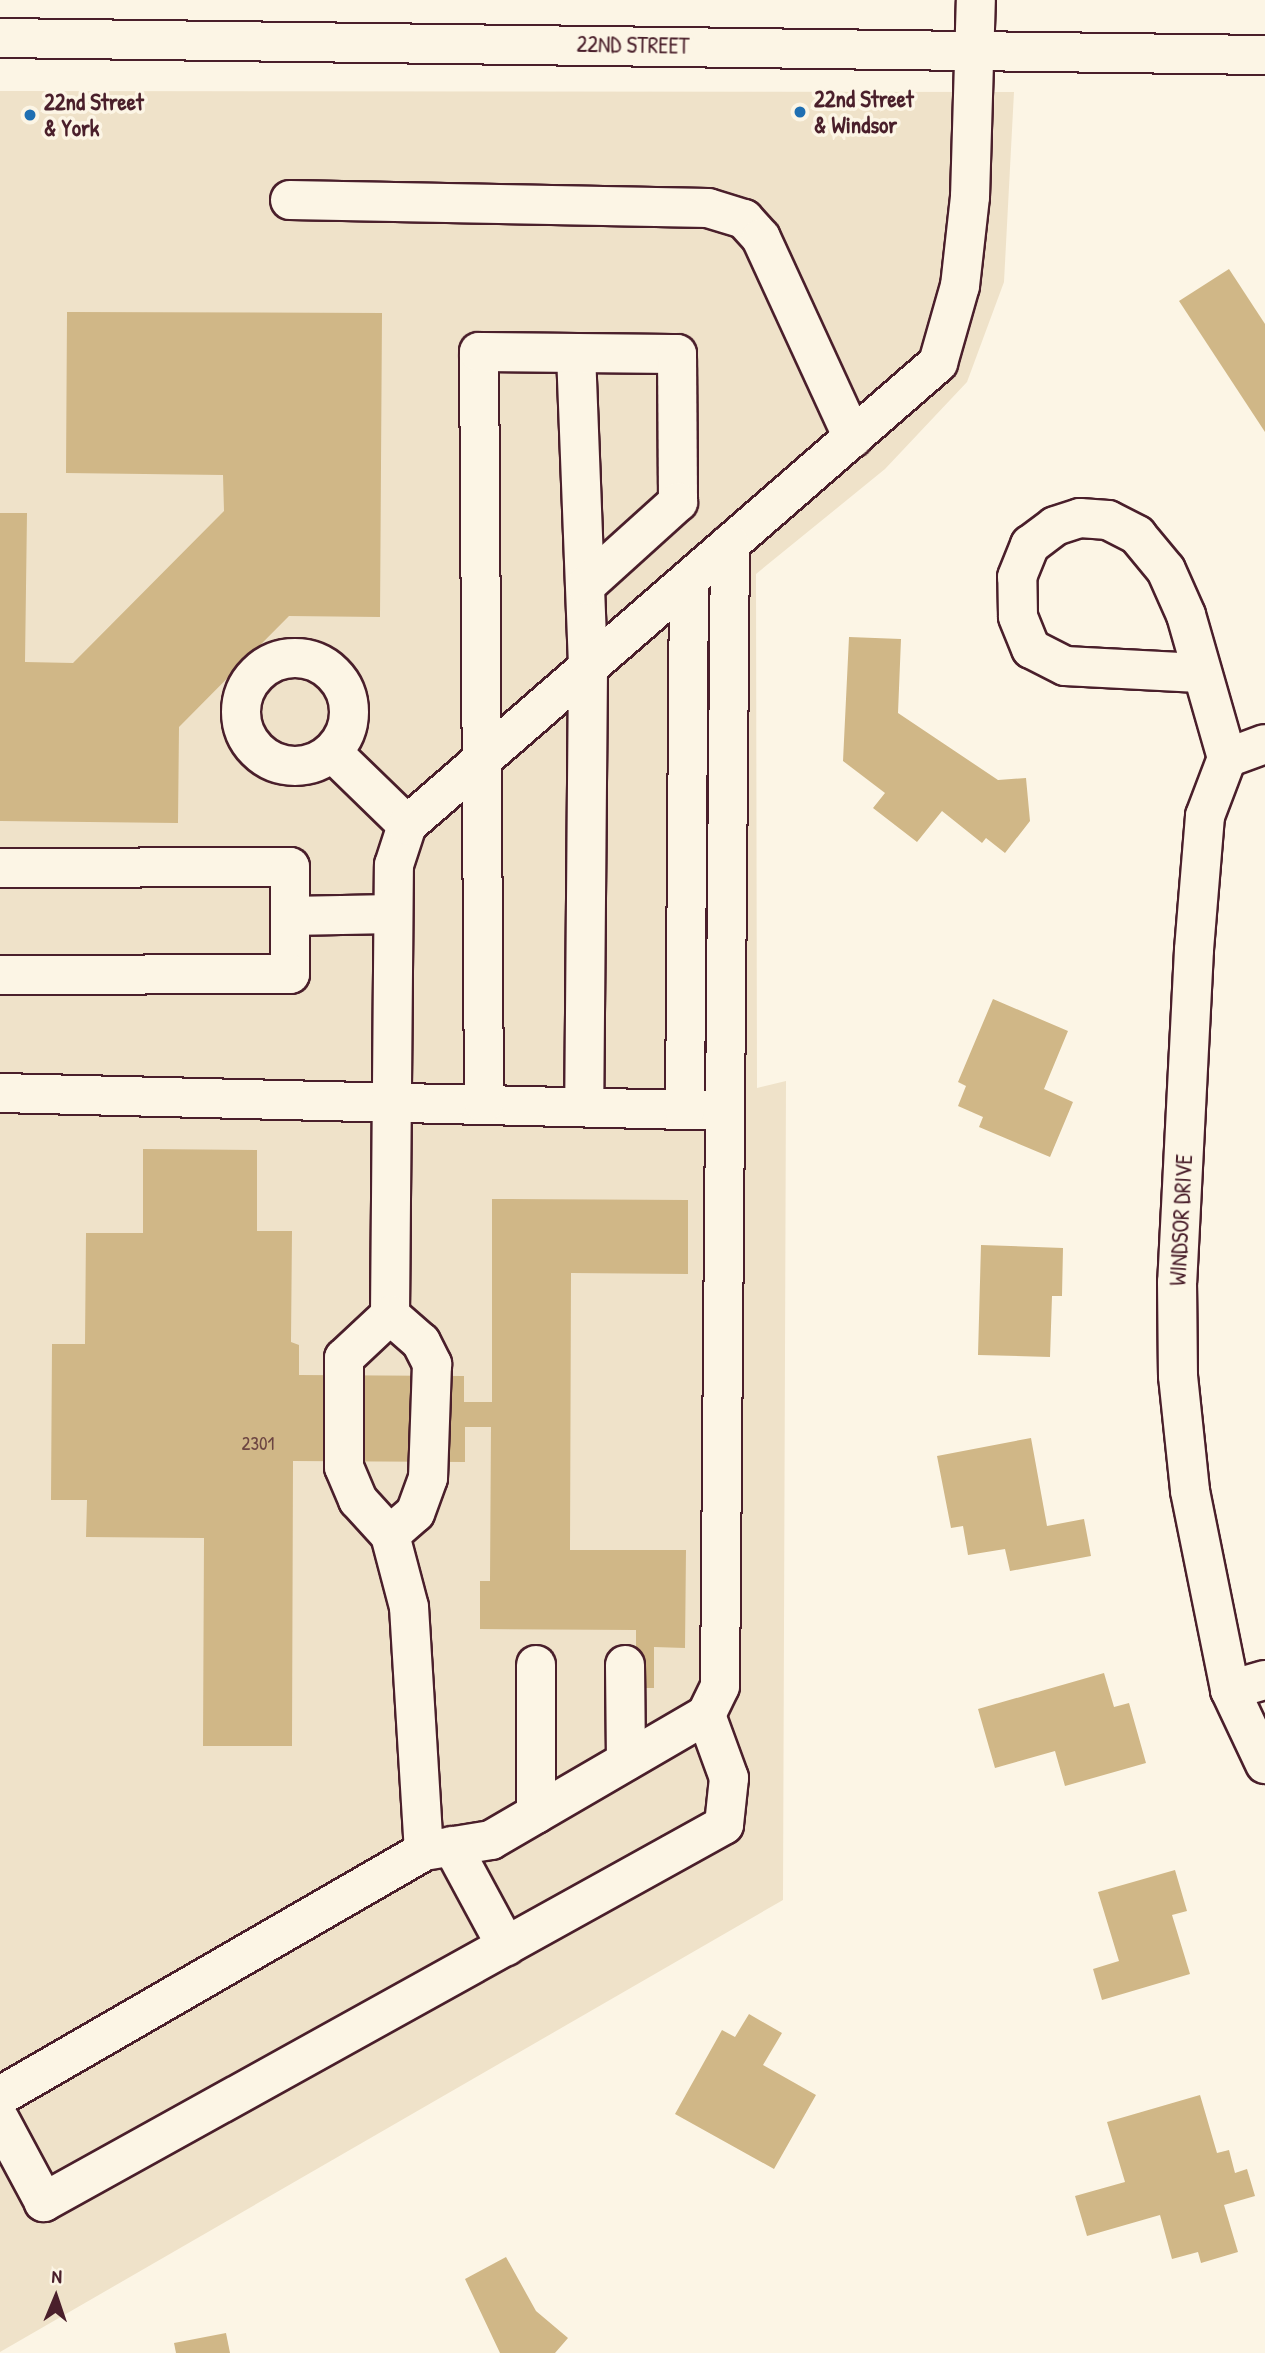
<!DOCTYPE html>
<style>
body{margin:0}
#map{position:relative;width:1265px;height:2353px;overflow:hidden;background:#fcf5e5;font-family:"Patrick Hand",sans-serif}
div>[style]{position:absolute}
.built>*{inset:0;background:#efe2c9}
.building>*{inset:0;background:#d0b787}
.roads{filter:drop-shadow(2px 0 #4a1f2b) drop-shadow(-2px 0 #4a1f2b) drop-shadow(0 2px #4a1f2b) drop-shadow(0 -2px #4a1f2b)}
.minor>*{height:38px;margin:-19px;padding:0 19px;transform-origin:19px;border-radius:19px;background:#fcf5e5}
.minor>.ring{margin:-19px;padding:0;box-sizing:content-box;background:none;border:38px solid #fcf5e5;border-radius:50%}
.major>*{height:38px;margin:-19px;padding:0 19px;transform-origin:19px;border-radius:19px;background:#fcf5e5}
.dots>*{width:19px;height:19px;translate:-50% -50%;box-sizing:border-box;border:4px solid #fcf5e5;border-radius:50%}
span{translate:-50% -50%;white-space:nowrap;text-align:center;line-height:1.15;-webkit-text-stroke:7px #fcf5e5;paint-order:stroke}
.number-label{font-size:19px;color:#6c4542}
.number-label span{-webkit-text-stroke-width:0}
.street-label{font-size:23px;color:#4a1f2b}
.poi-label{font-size:23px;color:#4a1f2b;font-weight:700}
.left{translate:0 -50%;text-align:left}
.north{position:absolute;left:21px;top:2262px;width:70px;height:70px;-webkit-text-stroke:5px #fcf5e5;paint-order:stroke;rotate:2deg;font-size:19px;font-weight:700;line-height:28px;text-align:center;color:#4a1f2b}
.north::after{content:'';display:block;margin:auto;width:24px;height:32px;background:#4a1f2b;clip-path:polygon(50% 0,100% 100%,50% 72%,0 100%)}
</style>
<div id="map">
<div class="built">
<i style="clip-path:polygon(0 91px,1014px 92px,1004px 282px,967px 382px,885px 469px,756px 574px,757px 1088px,786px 1081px,783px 1900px,0 2352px)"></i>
</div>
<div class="building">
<i style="clip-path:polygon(1229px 269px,1265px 324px,1265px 432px,1179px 301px)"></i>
<i style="clip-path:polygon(67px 312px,382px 313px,380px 617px,289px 616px,179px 727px,178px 823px,0 821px,0 513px,27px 513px,25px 662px,73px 663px,224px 511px,223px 475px,66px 473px)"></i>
<i style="clip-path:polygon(849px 637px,901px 639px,898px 713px,998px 780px,1026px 778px,1030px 821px,1005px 853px,986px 838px,982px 843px,942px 811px,917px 842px,873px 808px,885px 793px,843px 761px)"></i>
<i style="clip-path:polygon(993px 999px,1068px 1031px,1044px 1089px,1073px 1102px,1050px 1157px,979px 1127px,983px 1117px,958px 1106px,966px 1086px,958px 1082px)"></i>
<i style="clip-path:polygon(143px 1149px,257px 1150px,257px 1231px,292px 1231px,291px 1342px,299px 1345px,299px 1375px,464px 1376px,464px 1402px,492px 1402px,492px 1199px,688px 1200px,688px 1274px,571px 1273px,570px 1550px,686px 1550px,685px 1648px,654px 1647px,654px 1688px,636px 1688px,636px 1630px,480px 1629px,480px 1581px,490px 1581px,491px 1427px,465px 1427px,465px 1462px,293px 1461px,292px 1746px,203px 1746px,204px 1538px,86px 1537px,87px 1500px,51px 1500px,52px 1344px,85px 1344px,86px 1233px,143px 1233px)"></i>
<i style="clip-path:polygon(981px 1245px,1063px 1248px,1062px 1296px,1052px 1296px,1050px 1357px,978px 1355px)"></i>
<i style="clip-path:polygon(1031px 1438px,1047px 1526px,1084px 1519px,1091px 1556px,1010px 1571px,1005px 1549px,968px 1555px,963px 1526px,951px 1528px,937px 1456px)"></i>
<i style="clip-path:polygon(1104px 1673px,1114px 1707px,1129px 1703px,1146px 1763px,1065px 1786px,1055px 1751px,995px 1768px,978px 1709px)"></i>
<i style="clip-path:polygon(1175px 1870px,1187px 1911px,1172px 1915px,1190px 1974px,1102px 2000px,1093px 1969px,1119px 1961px,1098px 1892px)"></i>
<i style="clip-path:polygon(749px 2014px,782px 2033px,763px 2065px,816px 2095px,774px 2169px,675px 2114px,722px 2030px,735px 2037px)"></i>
<i style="clip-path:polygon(1200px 2095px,1217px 2153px,1229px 2150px,1235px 2173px,1247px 2169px,1255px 2196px,1224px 2205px,1238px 2252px,1201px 2263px,1198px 2252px,1172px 2259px,1160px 2215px,1087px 2236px,1075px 2196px,1125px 2182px,1107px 2122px)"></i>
<i style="clip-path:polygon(506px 2257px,536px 2311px,568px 2338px,555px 2353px,500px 2353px,465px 2279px)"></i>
<i style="clip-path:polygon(226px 2333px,230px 2353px,176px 2353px,174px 2343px)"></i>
</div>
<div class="roads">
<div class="minor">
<i style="left:290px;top:200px;width:418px;rotate:1.1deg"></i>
<i style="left:708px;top:208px;width:38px;rotate:17deg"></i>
<i style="left:744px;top:219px;width:25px;rotate:48deg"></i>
<i style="left:761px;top:238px;width:220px;rotate:65.3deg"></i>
<i style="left:576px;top:353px;width:316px;rotate:87.8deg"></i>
<i style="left:588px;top:669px;width:437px;rotate:90.5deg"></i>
<i class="ring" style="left:241px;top:658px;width:70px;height:70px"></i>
<i style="left:1199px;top:673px;width:134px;rotate:-177deg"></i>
<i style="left:1065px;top:666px;width:38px;rotate:-153deg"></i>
<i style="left:1031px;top:649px;width:35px;rotate:-112deg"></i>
<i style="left:1018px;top:616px;width:39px;rotate:-91deg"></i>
<i style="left:1017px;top:577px;width:35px;rotate:-68deg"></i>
<i style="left:1030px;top:545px;width:31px;rotate:-37deg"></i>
<i style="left:1055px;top:526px;width:26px;rotate:-18deg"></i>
<i style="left:1080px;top:518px;width:28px;rotate:4deg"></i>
<i style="left:1108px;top:520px;width:33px;rotate:27deg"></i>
<i style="left:1137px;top:535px;width:45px;rotate:50.4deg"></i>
<i style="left:1166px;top:570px;width:49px;rotate:66deg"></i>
<i style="left:1186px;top:615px;width:149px;rotate:74deg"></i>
<i style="left:1227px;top:758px;width:62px;rotate:110.8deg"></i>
<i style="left:1205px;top:816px;width:134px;rotate:94.7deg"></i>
<i style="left:1194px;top:950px;width:332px;rotate:92.9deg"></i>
<i style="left:1177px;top:1282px;width:94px;rotate:89.4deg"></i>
<i style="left:1178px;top:1376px;width:116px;rotate:84deg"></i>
<i style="left:1190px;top:1491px;width:203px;rotate:78.6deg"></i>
<i style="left:1230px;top:1690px;width:82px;rotate:64.7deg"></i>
<i style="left:332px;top:752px;width:105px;rotate:44.2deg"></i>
<i style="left:1227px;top:758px;width:40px;rotate:-20.2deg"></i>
<i style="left:0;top:868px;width:290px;rotate:-0.2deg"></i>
<i style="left:290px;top:867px;width:107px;rotate:90deg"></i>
<i style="left:290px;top:974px;width:290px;rotate:179.8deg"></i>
<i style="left:290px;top:916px;width:103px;rotate:-1.1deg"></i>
<i style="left:0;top:1093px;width:725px;rotate:1.42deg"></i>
<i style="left:484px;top:1103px;width:751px;rotate:-90.38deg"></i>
<i style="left:479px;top:352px;width:198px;rotate:0.6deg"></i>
<i style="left:677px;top:354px;width:148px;rotate:89.6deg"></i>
<i style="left:678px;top:502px;width:124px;rotate:137.9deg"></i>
<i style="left:685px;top:1110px;width:530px;rotate:-89.57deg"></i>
<i style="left:390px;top:1315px;width:450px;rotate:-89.5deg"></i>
<i style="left:394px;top:865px;width:42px;rotate:-72deg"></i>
<i style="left:407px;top:825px;width:704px;rotate:-41.03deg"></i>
<i style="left:938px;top:363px;width:80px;rotate:-74.1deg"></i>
<i style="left:960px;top:286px;width:90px;rotate:-83.6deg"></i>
<i style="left:970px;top:197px;width:197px;rotate:-88.3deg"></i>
<i style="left:390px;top:1315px;width:63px;rotate:136.9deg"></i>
<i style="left:344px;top:1358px;width:109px;rotate:90deg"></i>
<i style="left:344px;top:1467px;width:36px;rotate:67deg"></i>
<i style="left:358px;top:1500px;width:47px;rotate:47.6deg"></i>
<i style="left:390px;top:1535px;width:74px;rotate:75.2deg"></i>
<i style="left:409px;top:1607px;width:244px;rotate:86.5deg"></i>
<i style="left:390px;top:1315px;width:41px;rotate:41.1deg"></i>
<i style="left:421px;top:1342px;width:25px;rotate:63deg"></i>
<i style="left:432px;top:1364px;width:114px;rotate:92deg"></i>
<i style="left:428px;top:1478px;width:37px;rotate:110deg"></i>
<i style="left:415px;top:1513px;width:33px;rotate:139deg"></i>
<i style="left:536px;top:1665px;width:149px;rotate:90deg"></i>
<i style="left:625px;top:1665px;width:96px;rotate:89.4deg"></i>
<i style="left:1230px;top:1690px;width:36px;rotate:-16deg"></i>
<i style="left:706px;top:1715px;width:32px;rotate:-64deg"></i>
<i style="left:720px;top:1686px;width:1142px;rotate:-89.5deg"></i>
<i style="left:452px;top:1846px;width:114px;rotate:61.6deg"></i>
<i style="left:0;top:2096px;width:490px;rotate:-30deg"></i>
<i style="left:424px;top:1851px;width:68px;rotate:-9.3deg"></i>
<i style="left:491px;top:1840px;width:249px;rotate:-30.2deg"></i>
<i style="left:706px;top:1715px;width:67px;rotate:69.9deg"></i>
<i style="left:729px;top:1778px;width:47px;rotate:96.1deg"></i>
<i style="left:724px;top:1825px;width:778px;rotate:151deg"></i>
<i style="left:44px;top:2202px;width:93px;rotate:-118.2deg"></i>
</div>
<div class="major">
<i style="left:0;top:38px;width:1265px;rotate:0.77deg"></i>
</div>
</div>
<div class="dots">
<i style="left:800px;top:112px;background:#1f6fb2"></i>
<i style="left:30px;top:115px;background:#1f6fb2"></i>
</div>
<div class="number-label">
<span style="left:258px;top:1444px">2301</span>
</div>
<div class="street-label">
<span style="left:633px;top:45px;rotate:1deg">22ND STREET</span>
<span style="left:1181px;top:1220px;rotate:-87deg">WINDSOR DRIVE</span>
</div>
<div class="poi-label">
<span class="left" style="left:814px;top:112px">22nd Street<br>&amp; Windsor</span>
<span class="left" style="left:44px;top:115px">22nd Street<br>&amp; York</span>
</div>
<div class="north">N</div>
</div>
